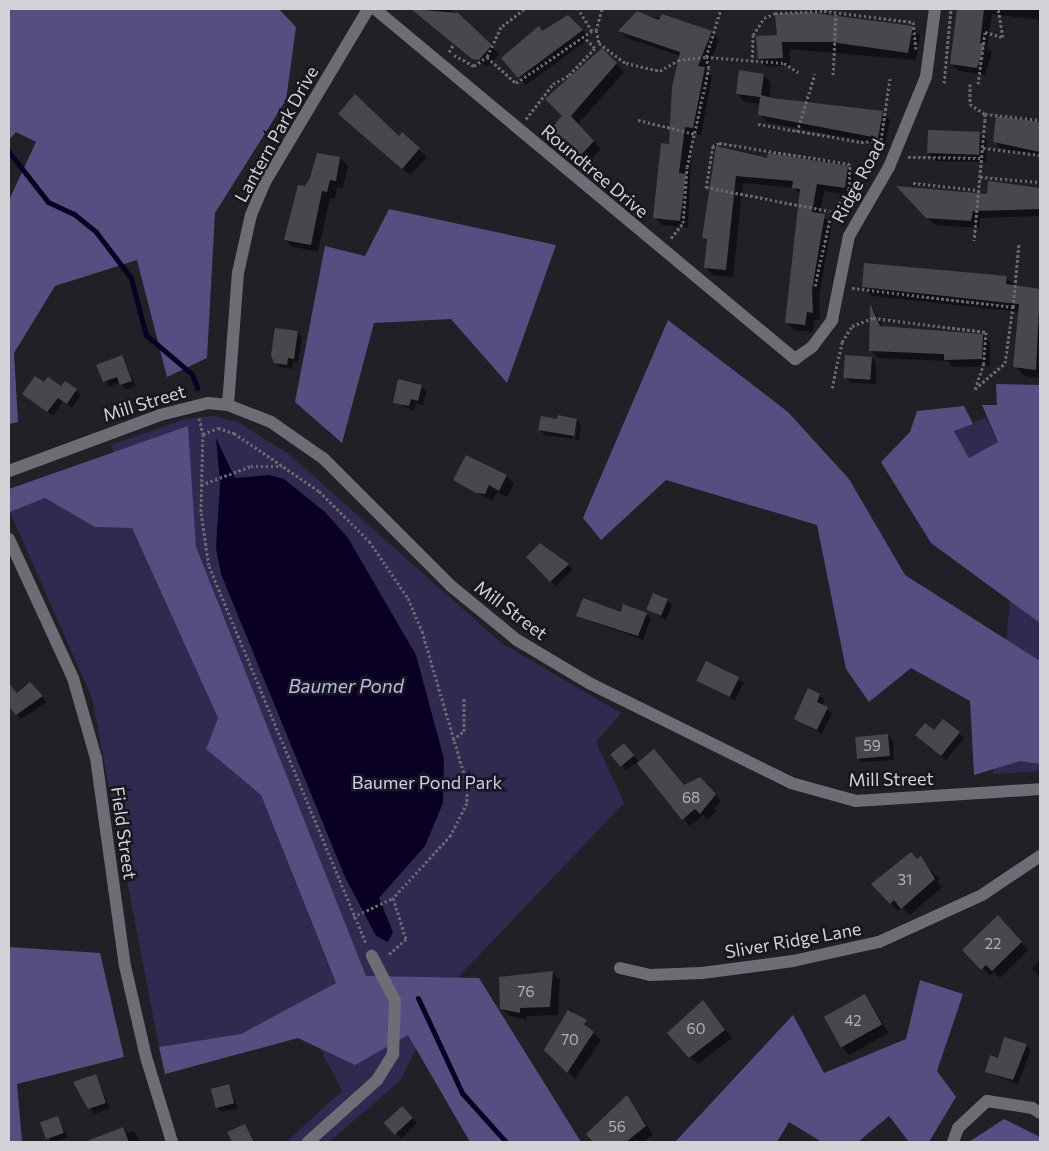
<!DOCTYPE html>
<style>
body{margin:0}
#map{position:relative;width:1049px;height:1151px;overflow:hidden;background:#212026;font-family:Commissioner,sans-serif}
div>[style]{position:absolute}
.green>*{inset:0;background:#302a50}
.forest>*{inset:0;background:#554e80}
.water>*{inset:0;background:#090024}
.shadow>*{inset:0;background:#0007;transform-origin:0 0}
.stream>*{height:5px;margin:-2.5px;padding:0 2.5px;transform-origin:2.5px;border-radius:2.5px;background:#090024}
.building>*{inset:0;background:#47474d;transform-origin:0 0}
.path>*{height:3px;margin-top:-1.5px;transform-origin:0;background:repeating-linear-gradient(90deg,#69696e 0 2.5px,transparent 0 5px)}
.minor>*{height:12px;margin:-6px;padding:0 6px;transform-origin:6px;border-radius:6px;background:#6e6d75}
span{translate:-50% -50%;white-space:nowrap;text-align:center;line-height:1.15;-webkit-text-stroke:5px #17171d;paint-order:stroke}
.number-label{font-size:15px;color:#b0b0b4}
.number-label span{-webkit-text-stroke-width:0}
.street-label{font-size:18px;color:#d3d3d7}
.park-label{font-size:18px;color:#cecafa}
.water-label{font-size:19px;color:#bcb6f5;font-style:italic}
.frame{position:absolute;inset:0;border:10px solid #d3d3d7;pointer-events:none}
</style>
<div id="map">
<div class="green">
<i style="clip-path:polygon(1040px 400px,1040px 771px,993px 774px,1013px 572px)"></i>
<i style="clip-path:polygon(214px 416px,238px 422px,290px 455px,501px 643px,621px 713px,596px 742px,624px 803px,444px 992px,400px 1081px,329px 1142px,286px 1142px,342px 1091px,303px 1015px,345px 988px,111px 445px,188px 418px)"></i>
<i style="clip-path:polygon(986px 418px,998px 442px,969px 458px,954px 431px)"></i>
<i style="clip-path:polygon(45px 498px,95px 527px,132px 528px,218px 718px,206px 749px,261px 795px,336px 984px,241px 1034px,159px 1047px,92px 698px,10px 512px)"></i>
</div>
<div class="forest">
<i style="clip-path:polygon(9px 9px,279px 9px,296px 27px,286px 100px,215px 213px,207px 358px,167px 377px,137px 260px,55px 286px,14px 353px,18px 422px,9px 424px,9px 200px,36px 142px,16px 132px,9px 140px)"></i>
<i style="clip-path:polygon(389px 209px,556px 245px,507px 383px,451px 319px,374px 323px,342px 443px,295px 402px,325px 246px,365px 256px)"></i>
<i style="clip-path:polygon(668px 320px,788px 412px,849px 479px,905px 575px,1040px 661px,1040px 764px,1020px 761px,974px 775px,970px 701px,911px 668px,869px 702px,846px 669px,817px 525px,666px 480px,601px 540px,583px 518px)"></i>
<i style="clip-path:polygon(996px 384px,1040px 385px,1040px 623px,931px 543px,881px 462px,910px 432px,917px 411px,964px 406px,973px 424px,954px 431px,969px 458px,998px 442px,982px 405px,997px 405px)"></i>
<i style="clip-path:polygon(188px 426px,196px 547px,366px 976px,479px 978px,581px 1142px,470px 1142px,408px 1035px,355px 1065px,298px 1038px,165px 1074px,159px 1047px,241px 1034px,336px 983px,261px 795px,206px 749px,218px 718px,132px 528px,95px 527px,45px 498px,10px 512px,9px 489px)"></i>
<i style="clip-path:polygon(9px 947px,100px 953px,124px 1057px,17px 1084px,22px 1142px,9px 1142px)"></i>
<i style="clip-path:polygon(920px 980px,963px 994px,937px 1071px,956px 1097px,929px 1142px,909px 1142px,889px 1116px,858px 1142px,822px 1142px,789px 1122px,777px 1142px,675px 1142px,793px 1015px,824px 1073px,906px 1039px)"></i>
<i style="clip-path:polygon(1004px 1119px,1040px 1137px,1040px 1142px,969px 1142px)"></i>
</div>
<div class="water">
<i style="clip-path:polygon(216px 438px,235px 478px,269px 475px,284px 479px,325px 512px,348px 538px,416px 655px,444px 759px,443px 803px,425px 846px,379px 898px,393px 932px,388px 942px,376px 936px,345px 877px,221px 574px,216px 548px,220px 483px)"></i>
</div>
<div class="shadow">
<i style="clip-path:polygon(449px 9px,499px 54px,487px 67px,415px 10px)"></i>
<i style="clip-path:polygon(959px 9px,1040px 9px,1040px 20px,992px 14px,987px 48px,992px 52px,985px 75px,959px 71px,951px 63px)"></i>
<i style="clip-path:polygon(636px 12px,711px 32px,719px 40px,706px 71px,712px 76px,701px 135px,692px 134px,688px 228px,662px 225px,654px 217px,670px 145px,680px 56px,627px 38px,620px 31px)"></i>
<i style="clip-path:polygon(568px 16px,590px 38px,526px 85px,519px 77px)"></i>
<i style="clip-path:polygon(912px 28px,920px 35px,916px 60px,789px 49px,790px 65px,767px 67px,759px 59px,757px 37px)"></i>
<i style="clip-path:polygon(602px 49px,624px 72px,578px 124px,601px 149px,589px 162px,550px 130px,564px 116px)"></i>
<i style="clip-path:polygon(764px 75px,771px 83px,769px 98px,882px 113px,890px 120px,885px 145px,767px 122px,759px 114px,760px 104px,745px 102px,737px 94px)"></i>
<i style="clip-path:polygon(997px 117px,1040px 123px,1040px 154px,1002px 149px,994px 141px)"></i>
<i style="clip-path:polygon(347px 121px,399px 138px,402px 134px,427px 157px,410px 175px)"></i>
<i style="clip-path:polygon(979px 133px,987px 141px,986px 162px,936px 161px,928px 153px)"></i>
<i style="clip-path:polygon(717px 148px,768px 159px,847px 167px,855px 175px,852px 195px,824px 191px,820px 215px,832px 223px,819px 297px,820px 320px,814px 320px,813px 332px,794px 330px,786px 322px,801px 195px,794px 188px,743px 183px,733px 277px,713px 275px,705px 267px,708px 242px,703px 238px)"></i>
<i style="clip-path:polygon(318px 154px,340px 158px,348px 166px,343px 188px,337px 187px,335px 199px,330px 198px,318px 252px,293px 247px,285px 240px)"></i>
<i style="clip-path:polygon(989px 183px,1040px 188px,1040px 216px,980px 218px,979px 228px,935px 225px,927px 217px,989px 195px)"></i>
<i style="clip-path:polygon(1006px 277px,1016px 287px,1040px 290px,1040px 378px,1024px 376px,1015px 366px,1020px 312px,872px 296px,863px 286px)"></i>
<i style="clip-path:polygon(871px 307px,884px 328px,983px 335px,990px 343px,990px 366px,953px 367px,947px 361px,878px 358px,870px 350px)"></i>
<i style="clip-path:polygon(297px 332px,302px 337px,298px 363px,293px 362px,292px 369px,280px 367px,275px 362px)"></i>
<i style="clip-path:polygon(121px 357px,136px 386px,126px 390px,120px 382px,109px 387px,98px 366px)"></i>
<i style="clip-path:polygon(872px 358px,876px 363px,876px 384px,851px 383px,846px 378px)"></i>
<i style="clip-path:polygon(65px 382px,81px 395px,72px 408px,63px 401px,53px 416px,29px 399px,45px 384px,62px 388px)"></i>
<i style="clip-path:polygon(421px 386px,426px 391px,423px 405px,416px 403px,414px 411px,395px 402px)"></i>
<i style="clip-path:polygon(542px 418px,577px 420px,581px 425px,579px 441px,575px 440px,578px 423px,572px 439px,545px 435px,540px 430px)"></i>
<i style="clip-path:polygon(507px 476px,514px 484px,507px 497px,497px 492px,492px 501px,454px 480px)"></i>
<i style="clip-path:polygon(527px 557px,568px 565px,573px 569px,556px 586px)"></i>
<i style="clip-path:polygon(667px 600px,672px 605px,666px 620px,647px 609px)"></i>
<i style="clip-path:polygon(646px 614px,651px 619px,643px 640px,577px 616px)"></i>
<i style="left:707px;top:663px;width:42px;height:20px;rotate:28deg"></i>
<i style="clip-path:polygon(35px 688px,47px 702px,21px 719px,9px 705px,9px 695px)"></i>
<i style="clip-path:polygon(808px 690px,820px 695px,825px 700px,822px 706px,832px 713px,822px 734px,795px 718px)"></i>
<i style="clip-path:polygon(959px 733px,964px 738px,946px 760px,922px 740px)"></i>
<i style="clip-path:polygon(888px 735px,893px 740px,894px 760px,862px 762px,857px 757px)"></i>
<i style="clip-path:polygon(629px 749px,639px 762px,685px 786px,707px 785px,721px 801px,714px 808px,717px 811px,707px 820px,703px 815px,690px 826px,638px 762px,626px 770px,612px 754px)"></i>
<i style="clip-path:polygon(911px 853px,940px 879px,937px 882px,942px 887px,910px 915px,902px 908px,898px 911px,873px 884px)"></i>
<i style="clip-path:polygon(998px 916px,1028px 950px,1000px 978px,994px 972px,990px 976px,964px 950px)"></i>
<i style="clip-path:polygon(1038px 962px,1040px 964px,1040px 976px,1032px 969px)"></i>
<i style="clip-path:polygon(552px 972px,560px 980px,558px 1015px,527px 1016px,527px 1020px,509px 1016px,502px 1009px)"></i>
<i style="clip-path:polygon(864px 995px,889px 1033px,849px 1055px,842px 1047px)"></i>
<i style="clip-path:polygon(703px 1002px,732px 1038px,698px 1064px,690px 1057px)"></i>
<i style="clip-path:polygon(570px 1009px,601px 1040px,575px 1079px,546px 1049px)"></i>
<i style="clip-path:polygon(1026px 1045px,1031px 1050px,1018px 1084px,986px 1072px)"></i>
<i style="clip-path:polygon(95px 1076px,110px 1108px,94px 1114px,75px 1083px)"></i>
<i style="clip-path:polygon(229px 1086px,238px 1108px,221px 1112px,216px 1107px)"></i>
<i style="clip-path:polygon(627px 1096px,653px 1134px,643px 1142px,594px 1142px,588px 1134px)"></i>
<i style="left:402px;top:1108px;width:21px;height:22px;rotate:45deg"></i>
<i style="clip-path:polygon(57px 1117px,68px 1138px,51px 1142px,41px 1123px)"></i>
<i style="clip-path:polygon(245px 1125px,255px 1142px,234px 1142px,231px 1132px)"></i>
<i style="clip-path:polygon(123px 1129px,128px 1133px,134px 1131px,141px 1142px,109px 1142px,107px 1135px)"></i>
</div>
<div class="stream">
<i style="left:9px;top:152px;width:63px;rotate:52deg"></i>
<i style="left:48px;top:202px;width:29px;rotate:25deg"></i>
<i style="left:74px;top:214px;width:28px;rotate:39deg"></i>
<i style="left:96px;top:232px;width:58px;rotate:52.7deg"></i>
<i style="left:131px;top:278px;width:59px;rotate:75.3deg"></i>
<i style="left:146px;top:335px;width:60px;rotate:40.3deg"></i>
<i style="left:192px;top:374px;width:15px;rotate:70deg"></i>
<i style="left:418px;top:998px;width:105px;rotate:65.1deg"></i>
<i style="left:462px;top:1093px;width:66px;rotate:48.1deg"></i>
</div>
<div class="building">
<i style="clip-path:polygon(411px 9px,458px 13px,492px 45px,479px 60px,472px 59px)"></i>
<i style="clip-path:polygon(957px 9px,984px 9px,980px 43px,985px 44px,977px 68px,950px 64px)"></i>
<i style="clip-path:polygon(637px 11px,659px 20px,662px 14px,712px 31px,698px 66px,705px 67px,693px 128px,685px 127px,679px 173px,686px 174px,680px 221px,653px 218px,661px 143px,669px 144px,672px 87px,680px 52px,618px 31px)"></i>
<i style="clip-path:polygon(807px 12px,913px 26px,908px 53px,831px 42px,782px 42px,783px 58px,758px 59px,756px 36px,777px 35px,775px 14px)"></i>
<i style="clip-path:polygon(568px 15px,583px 30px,518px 78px,501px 58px,539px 26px,542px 31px)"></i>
<i style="clip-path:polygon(602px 48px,617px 63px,571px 116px,594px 141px,581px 155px,549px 130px,562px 116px,545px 99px)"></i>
<i style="clip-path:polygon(739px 70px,764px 74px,761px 95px,772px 98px,883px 111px,878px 138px,758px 115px,760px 97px,736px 94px)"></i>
<i style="clip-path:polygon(355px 94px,399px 136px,402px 132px,420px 148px,402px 169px,338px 114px)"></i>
<i style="clip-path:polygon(996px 116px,1040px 122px,1040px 152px,993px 142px)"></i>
<i style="left:928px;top:130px;width:52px;height:23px;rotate:2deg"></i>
<i style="clip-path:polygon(716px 146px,767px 158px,768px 153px,848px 166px,845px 188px,817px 184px,812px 212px,825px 214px,812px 289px,813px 313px,807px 312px,805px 325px,785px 323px,800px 189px,792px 188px,793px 181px,736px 176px,726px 270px,704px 268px,707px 239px,702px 238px)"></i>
<i style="clip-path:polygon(317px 153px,340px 157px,336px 181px,330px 180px,327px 192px,322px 191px,311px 245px,284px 240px,298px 185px,305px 186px,310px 177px)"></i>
<i style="clip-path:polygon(988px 181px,1040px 188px,1040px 209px,973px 211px,971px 221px,926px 218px,896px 186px,987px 194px)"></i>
<i style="clip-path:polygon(864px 263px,1007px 276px,1006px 284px,1040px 289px,1036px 370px,1013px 367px,1019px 304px,862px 287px)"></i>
<i style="clip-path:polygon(870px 304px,880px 326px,983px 334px,982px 359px,944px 360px,944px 354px,869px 351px)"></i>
<i style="clip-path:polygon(275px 328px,298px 331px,294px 359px,288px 358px,287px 365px,274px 363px,271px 355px)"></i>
<i style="clip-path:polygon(122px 355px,132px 381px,120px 385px,117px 377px,103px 382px,96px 365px)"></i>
<i style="left:845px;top:355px;width:27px;height:23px;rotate:4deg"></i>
<i style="clip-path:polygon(35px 376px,44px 382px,48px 377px,61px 386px,65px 381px,77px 389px,67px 404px,58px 398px,47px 412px,22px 394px)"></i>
<i style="clip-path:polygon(398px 379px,422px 385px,418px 401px,411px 399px,409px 406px,393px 403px)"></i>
<i style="clip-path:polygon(558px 415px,577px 419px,574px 436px,538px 430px,541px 416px,557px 419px)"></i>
<i style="clip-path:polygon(466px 455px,507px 475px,499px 491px,489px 485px,485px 494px,476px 493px,453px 480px)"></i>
<i style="clip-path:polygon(540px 543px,569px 564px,550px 582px,526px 557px)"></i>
<i style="left:653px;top:593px;width:16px;height:18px;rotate:22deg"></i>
<i style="clip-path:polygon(583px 598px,621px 612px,623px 604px,647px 613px,638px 636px,576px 616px)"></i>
<i style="left:706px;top:661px;width:37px;height:22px;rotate:26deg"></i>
<i style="clip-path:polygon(30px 682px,43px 696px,16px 715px,9px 707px,9px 684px,17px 693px)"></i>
<i style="clip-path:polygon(808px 688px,820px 694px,817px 702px,828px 707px,817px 730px,794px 719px)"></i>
<i style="clip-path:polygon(943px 719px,960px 732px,941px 756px,915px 735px,925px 723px,934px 730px)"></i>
<i style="left:888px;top:734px;width:22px;height:33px;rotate:85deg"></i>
<i style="left:624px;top:743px;width:16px;height:18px;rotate:50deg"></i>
<i style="clip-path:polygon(654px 749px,684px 785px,700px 777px,716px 794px,700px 814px,695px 809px,682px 820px,637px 763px)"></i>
<i style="clip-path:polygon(911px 852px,917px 859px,921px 856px,935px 879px,901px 909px,894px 900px,890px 904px,871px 884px)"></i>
<i style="clip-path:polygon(998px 915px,1022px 942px,992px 971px,986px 965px,981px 970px,962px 950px)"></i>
<i style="clip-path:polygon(553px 971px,550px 1007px,520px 1008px,520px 1013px,500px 1009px,499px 977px)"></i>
<i style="left:865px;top:994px;width:35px;height:47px;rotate:61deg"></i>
<i style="clip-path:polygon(703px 1000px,725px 1030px,689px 1058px,667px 1033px)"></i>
<i style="clip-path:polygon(568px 1010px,587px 1020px,584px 1024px,594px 1032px,567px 1073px,544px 1050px)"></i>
<i style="clip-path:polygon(1004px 1037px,1027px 1044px,1013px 1080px,985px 1072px,990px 1055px,998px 1058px)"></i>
<i style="clip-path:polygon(96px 1074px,106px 1103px,88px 1109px,73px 1082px)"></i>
<i style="left:229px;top:1084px;width:20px;height:19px;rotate:75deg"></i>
<i style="clip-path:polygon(627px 1095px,646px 1126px,626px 1142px,593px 1142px,586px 1134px)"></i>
<i style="left:402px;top:1106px;width:16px;height:25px;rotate:47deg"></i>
<i style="left:58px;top:1116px;width:18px;height:19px;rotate:71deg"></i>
<i style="clip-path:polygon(245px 1124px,254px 1142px,232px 1142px,227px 1132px)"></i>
<i style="clip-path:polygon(123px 1127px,129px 1142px,87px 1142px,87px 1141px)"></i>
</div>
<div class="path">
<i style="left:524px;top:9px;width:29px;rotate:142deg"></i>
<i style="left:501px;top:27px;width:33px;rotate:115deg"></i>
<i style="left:487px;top:57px;width:39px;rotate:42deg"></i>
<i style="left:516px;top:83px;width:92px;rotate:-34.4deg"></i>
<i style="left:592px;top:31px;width:26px;rotate:-122deg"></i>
<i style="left:602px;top:9px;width:22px;rotate:106deg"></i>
<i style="left:596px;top:30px;width:13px;rotate:77deg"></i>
<i style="left:599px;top:43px;width:34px;rotate:37deg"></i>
<i style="left:626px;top:63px;width:35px;rotate:13deg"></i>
<i style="left:660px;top:71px;width:21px;rotate:-31deg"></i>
<i style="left:678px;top:60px;width:28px;rotate:-6deg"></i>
<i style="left:706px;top:57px;width:50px;rotate:-72.6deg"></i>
<i style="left:449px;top:52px;width:8px;rotate:-60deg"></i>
<i style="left:454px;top:55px;width:23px;rotate:29deg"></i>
<i style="left:474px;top:66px;width:16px;rotate:-35deg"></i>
<i style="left:752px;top:62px;width:27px;rotate:-88deg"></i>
<i style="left:753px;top:35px;width:20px;rotate:-57deg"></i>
<i style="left:764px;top:18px;width:12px;rotate:-24deg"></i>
<i style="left:775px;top:13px;width:49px;rotate:-2.3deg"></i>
<i style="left:824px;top:11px;width:90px;rotate:7deg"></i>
<i style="left:913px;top:22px;width:27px;rotate:84deg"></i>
<i style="left:833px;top:75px;width:61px;rotate:-87.2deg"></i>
<i style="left:944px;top:83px;width:74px;rotate:-84.6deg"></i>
<i style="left:970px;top:84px;width:20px;rotate:90deg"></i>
<i style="left:970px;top:104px;width:18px;rotate:34deg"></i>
<i style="left:985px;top:114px;width:6px;rotate:90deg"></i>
<i style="left:985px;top:120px;width:121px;rotate:95.2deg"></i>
<i style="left:978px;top:84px;width:52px;rotate:-82.3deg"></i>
<i style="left:985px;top:32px;width:19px;rotate:16deg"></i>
<i style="left:1003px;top:37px;width:28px;rotate:-100deg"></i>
<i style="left:985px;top:114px;width:55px;rotate:6.2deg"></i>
<i style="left:526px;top:119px;width:44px;rotate:-52.4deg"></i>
<i style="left:553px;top:84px;width:18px;rotate:-29deg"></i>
<i style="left:569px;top:75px;width:37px;rotate:-46deg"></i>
<i style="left:595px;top:48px;width:14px;rotate:-135deg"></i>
<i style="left:638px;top:120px;width:60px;rotate:13.6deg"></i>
<i style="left:758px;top:124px;width:105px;rotate:9.9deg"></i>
<i style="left:861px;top:142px;width:20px;rotate:-6deg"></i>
<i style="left:881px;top:140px;width:62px;rotate:-81.6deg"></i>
<i style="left:797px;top:132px;width:61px;rotate:-72.8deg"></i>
<i style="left:983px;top:148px;width:57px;rotate:7deg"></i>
<i style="left:908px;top:157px;width:74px;rotate:0.8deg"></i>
<i style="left:980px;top:177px;width:60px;rotate:4.8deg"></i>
<i style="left:913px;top:183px;width:65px;rotate:6.1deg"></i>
<i style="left:671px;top:238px;width:19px;rotate:-51deg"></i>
<i style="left:683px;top:223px;width:56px;rotate:-85.9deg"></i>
<i style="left:687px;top:167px;width:101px;rotate:-77.5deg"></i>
<i style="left:709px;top:68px;width:11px;rotate:-105deg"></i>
<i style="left:706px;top:57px;width:78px;rotate:4.4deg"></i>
<i style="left:784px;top:63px;width:17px;rotate:33deg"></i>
<i style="left:815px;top:286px;width:73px;rotate:-77.3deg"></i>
<i style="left:831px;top:215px;width:4px;rotate:-56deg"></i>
<i style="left:833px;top:212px;width:28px;rotate:-55deg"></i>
<i style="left:849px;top:189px;width:25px;rotate:-88deg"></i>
<i style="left:850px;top:164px;width:133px;rotate:-170.9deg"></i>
<i style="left:719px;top:143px;width:7px;rotate:153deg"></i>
<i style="left:713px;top:146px;width:42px;rotate:99.7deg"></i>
<i style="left:706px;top:187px;width:129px;rotate:11.1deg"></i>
<i style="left:852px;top:288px;width:162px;rotate:6.7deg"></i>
<i style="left:1013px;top:307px;width:64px;rotate:-84.6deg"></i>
<i style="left:832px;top:388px;width:47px;rotate:-77.7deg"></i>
<i style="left:842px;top:342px;width:19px;rotate:-58deg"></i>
<i style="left:852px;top:326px;width:22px;rotate:-21deg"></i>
<i style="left:873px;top:318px;width:114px;rotate:7.1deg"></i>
<i style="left:986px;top:332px;width:31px;rotate:94deg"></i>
<i style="left:984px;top:363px;width:28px;rotate:109deg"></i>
<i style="left:975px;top:389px;width:40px;rotate:-41deg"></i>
<i style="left:1005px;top:363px;width:57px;rotate:-81.9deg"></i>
<i style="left:199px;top:418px;width:16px;rotate:76deg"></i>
<i style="left:203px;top:434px;width:79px;rotate:91.5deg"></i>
<i style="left:201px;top:513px;width:54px;rotate:81.4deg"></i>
<i style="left:209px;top:566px;width:409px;rotate:67.4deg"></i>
<i style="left:203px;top:434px;width:16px;rotate:-22deg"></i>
<i style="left:218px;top:428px;width:17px;rotate:17deg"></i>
<i style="left:234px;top:433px;width:103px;rotate:34.3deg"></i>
<i style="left:319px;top:491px;width:71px;rotate:45deg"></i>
<i style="left:369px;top:541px;width:69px;rotate:55.6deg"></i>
<i style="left:408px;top:598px;width:36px;rotate:67deg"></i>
<i style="left:422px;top:631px;width:159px;rotate:73.6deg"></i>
<i style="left:467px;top:784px;width:19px;rotate:90deg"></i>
<i style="left:467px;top:803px;width:36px;rotate:117deg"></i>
<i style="left:451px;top:835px;width:86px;rotate:132.6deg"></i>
<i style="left:393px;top:898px;width:43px;rotate:72.4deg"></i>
<i style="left:406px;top:939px;width:25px;rotate:138deg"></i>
<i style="left:201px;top:485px;width:53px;rotate:-20.8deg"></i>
<i style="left:251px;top:466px;width:31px"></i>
<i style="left:453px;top:740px;width:14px;rotate:-39deg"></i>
<i style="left:464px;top:731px;width:33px;rotate:-90deg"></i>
<i style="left:353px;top:917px;width:44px;rotate:-25.4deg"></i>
</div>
<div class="minor">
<i style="left:375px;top:9px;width:547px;rotate:39.81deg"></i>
<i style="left:795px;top:359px;width:21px;rotate:-35deg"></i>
<i style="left:812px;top:347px;width:34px;rotate:-53deg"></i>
<i style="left:832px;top:320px;width:86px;rotate:-78.6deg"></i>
<i style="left:849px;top:236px;width:80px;rotate:-59.9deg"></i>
<i style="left:889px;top:167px;width:97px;rotate:-67.7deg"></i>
<i style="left:926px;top:77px;width:69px;rotate:-82.5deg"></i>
<i style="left:228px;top:405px;width:132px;rotate:-85.7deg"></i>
<i style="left:238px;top:273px;width:59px;rotate:-77.4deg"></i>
<i style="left:251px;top:215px;width:36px;rotate:-67deg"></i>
<i style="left:265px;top:182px;width:201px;rotate:-59.2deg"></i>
<i style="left:9px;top:471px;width:161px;rotate:-20.3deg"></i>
<i style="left:160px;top:415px;width:49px;rotate:-14deg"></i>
<i style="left:208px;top:403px;width:20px;rotate:6deg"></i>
<i style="left:228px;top:405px;width:46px;rotate:21.6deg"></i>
<i style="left:271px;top:422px;width:65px;rotate:34.9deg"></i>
<i style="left:324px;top:459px;width:180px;rotate:45deg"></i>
<i style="left:451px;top:586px;width:85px;rotate:39.3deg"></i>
<i style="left:517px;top:640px;width:84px;rotate:30.8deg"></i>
<i style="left:589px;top:683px;width:225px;rotate:26.3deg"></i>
<i style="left:791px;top:783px;width:67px;rotate:15.5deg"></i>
<i style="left:856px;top:801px;width:184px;rotate:-3.7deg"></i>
<i style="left:9px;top:539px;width:153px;rotate:65.3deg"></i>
<i style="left:73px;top:678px;width:83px;rotate:74deg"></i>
<i style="left:96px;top:758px;width:210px;rotate:82.1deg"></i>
<i style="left:125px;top:966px;width:93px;rotate:77deg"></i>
<i style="left:146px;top:1057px;width:89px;rotate:73deg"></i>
<i style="left:620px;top:968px;width:31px;rotate:13deg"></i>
<i style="left:650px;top:975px;width:52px;rotate:-2.2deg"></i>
<i style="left:702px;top:973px;width:92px;rotate:-7.5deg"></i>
<i style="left:793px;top:961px;width:88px;rotate:-12.5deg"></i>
<i style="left:879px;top:942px;width:113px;rotate:-24.5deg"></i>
<i style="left:982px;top:895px;width:70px;rotate:-33.9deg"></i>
<i style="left:308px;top:1142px;width:93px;rotate:-41.9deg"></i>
<i style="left:377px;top:1080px;width:31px;rotate:-58deg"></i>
<i style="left:393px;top:1054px;width:53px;rotate:-87.8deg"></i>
<i style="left:395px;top:1001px;width:51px;rotate:-117.1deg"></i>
<i style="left:953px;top:1142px;width:15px;rotate:-70deg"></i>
<i style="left:958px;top:1128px;width:40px;rotate:-43deg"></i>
<i style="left:987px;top:1101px;width:46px;rotate:8.8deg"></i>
<i style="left:1032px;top:1108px;width:9px;rotate:32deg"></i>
</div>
<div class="number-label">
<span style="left:872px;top:746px">59</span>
<span style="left:691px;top:798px">68</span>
<span style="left:905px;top:880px">31</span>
<span style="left:993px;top:944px">22</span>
<span style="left:526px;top:992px">76</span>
<span style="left:853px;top:1021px">42</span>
<span style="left:696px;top:1029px">60</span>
<span style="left:570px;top:1040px">70</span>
<span style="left:617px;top:1127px">56</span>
</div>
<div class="street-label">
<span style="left:276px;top:134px;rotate:-61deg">Lantern Park Drive</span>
<span style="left:595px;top:171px;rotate:40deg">Roundtree Drive</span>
<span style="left:858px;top:181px;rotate:-62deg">Ridge Road</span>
<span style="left:144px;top:403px;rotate:-17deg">Mill Street</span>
<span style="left:511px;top:610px;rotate:37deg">Mill Street</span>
<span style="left:891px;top:779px;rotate:-1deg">Mill Street</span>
<span style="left:124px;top:833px;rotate:82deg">Field Street</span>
<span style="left:793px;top:940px;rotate:-10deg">Sliver Ridge Lane</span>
</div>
<div class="park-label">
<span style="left:427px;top:782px">Baumer Pond Park</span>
</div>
<div class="water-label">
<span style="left:346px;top:686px">Baumer Pond</span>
</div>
<div class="frame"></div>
</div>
